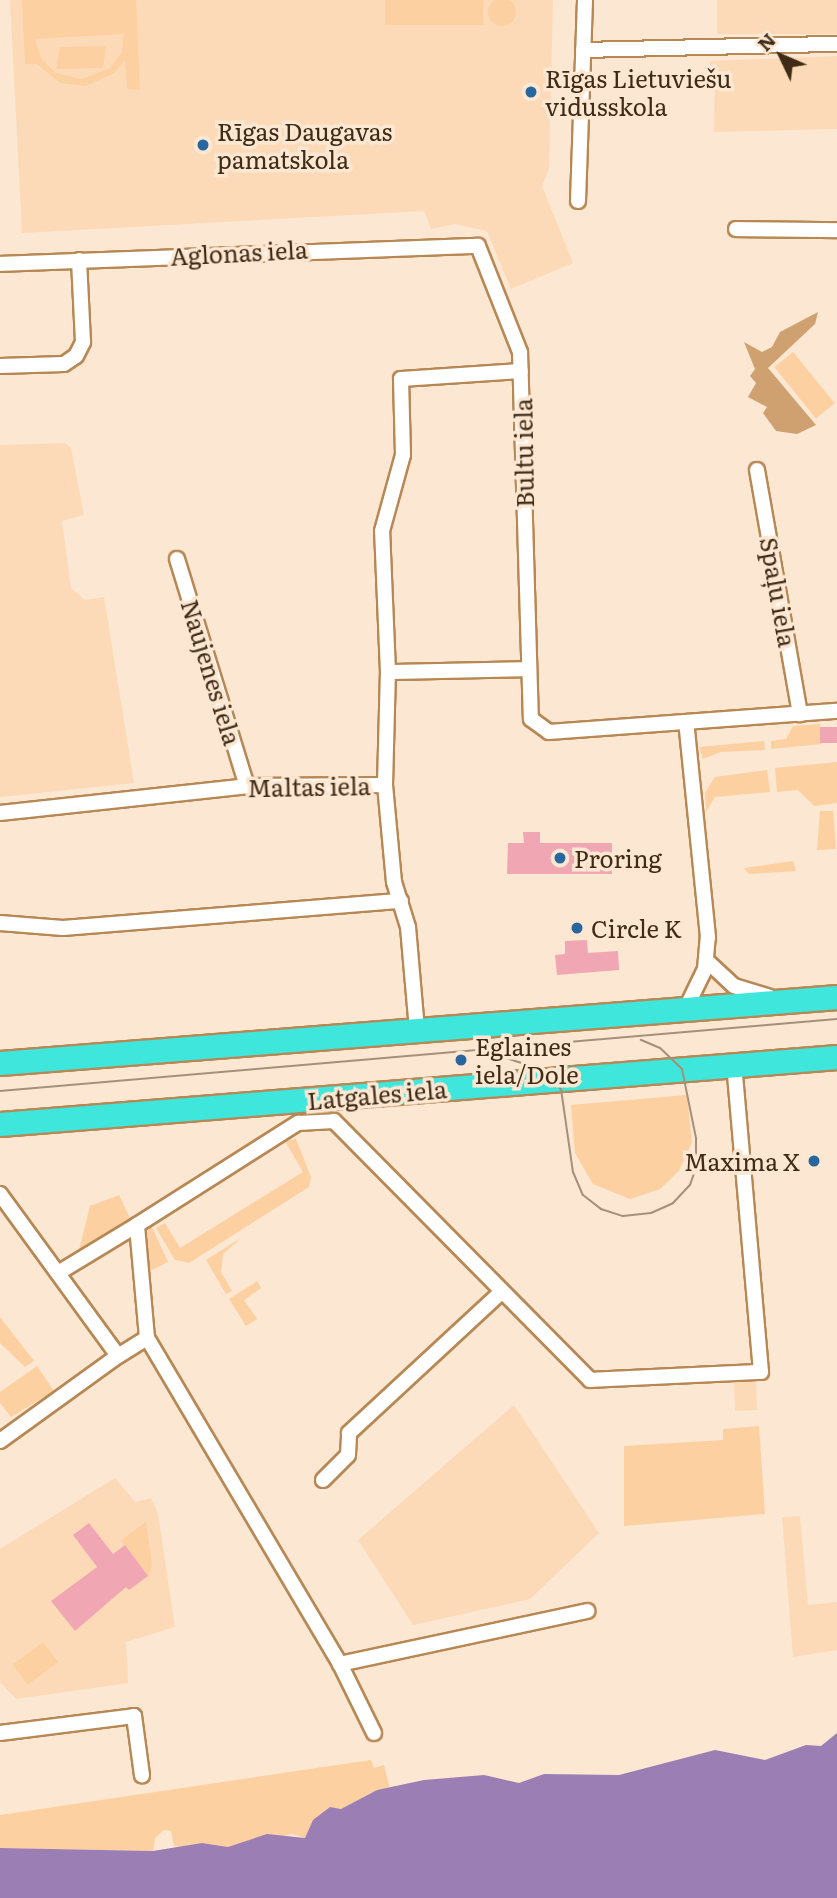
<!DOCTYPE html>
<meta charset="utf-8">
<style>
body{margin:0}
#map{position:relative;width:837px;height:1898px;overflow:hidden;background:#fce7d2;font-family:Literata,serif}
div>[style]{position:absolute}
.built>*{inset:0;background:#fcdab7;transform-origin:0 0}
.green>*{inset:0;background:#fcd0a1;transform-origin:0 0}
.round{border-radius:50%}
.forest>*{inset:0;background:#cfa171}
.water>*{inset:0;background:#9b7fb4}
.building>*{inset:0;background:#f1a6b3;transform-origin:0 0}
.roads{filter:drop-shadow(2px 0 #b78854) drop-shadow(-2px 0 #b78854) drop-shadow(0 2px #b78854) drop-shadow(0 -2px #b78854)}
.minor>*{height:14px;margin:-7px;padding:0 7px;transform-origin:7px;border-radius:7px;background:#fff}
.trunk>*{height:23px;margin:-11.5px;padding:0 11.5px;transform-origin:11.5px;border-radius:11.5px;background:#3fe6dc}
.tram>*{height:2px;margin:-1px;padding:0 1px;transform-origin:1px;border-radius:1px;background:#a4907b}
.dots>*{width:19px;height:19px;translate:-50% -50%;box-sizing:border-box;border:4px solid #fce7d2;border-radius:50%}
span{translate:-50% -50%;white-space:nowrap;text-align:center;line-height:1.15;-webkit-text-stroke:7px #fce7d2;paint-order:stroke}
.poi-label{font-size:24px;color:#3f2b16}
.left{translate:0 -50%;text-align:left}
.right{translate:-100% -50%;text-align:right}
.street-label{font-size:24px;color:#3f2b16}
.north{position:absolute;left:746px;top:21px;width:70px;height:70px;-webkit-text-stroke:5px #fce7d2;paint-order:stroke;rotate:314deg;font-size:19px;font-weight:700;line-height:28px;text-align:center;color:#3f2b16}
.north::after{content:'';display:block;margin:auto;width:24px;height:32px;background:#3f2b16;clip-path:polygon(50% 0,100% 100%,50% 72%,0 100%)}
</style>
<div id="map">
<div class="built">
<i style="clip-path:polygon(10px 0,553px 0,549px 168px,542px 186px,573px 263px,511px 289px,487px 231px,455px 224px,431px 229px,424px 211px,22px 233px)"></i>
<i style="left:717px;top:0;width:120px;height:34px"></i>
<i style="clip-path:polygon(837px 56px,837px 129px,714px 132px,715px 75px,709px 74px,710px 61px)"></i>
<i style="clip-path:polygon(65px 443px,71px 448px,84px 515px,62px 521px,71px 588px,85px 600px,104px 597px,134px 783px,0 797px,0 445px)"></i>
<i style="left:756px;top:1380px;width:30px;height:22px;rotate:88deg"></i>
<i style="clip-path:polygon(514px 1405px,599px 1533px,530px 1599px,413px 1625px,358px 1540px)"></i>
<i style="clip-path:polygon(115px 1478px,135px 1502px,151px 1498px,158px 1514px,175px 1627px,126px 1642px,128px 1683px,16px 1699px,0 1682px,0 1549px)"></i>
<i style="clip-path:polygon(800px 1516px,808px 1605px,837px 1602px,837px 1650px,793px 1657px,782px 1517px)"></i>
</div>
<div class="green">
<i class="round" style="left:488px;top:-2px;width:28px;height:28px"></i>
<i style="clip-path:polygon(evenodd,22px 0,136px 0,140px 90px,127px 89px,125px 60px,114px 73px,86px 86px,60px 83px,37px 64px,25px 64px,22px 0,124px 34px,122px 52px,110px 68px,82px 79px,56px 73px,41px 58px,35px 39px,124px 34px)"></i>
<i style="left:385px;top:0;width:98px;height:25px"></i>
<i style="clip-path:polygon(106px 46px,103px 68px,56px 69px,60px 47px)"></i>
<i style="left:793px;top:352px;width:66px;height:24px;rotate:51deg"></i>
<i style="clip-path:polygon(820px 724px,822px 744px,771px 749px,771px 741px,786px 739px,793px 726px)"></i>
<i style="clip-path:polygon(764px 741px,765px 750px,721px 752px,703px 759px,699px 747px)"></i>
<i style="clip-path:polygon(837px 762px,837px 803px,814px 806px,798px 790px,777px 792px,775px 768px)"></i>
<i style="clip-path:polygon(767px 770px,770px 792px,715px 797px,706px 812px,705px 793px,715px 777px)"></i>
<i style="clip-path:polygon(820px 811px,833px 811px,836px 849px,817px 850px)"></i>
<i style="clip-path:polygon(793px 861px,796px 871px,749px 874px,744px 868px)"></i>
<i style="clip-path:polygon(687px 1095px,692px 1142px,679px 1171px,660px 1189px,630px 1199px,593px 1184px,575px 1153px,571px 1105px)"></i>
<i style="clip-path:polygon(296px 1139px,311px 1177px,309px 1187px,189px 1263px,175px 1260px,156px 1228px,165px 1223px,180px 1248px,303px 1172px,285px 1141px)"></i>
<i style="clip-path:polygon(119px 1195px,132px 1223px,78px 1254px,90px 1206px)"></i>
<i style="clip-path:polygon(151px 1225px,168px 1262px,146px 1273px,143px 1242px)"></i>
<i style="clip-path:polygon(241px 1238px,223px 1254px,221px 1272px,232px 1291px,226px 1294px,206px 1260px)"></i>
<i style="clip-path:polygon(257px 1281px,261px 1288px,244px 1300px,257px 1319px,246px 1326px,229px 1299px)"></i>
<i style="clip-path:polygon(0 1317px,34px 1361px,25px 1367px,0 1343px)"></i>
<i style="clip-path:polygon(37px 1366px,54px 1391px,11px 1417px,0 1403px,0 1392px)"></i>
<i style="clip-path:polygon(759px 1426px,765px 1514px,624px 1526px,624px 1446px,723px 1440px,723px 1429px)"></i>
<i style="clip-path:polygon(146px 1522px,152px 1565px,149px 1578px,121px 1540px)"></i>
<i style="left:43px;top:1642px;width:25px;height:38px;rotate:53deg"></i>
<i style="clip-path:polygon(371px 1760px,374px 1768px,384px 1765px,390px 1789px,377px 1790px,341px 1809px,330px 1807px,305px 1838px,292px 1834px,228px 1847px,202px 1843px,189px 1848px,174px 1846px,171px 1831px,164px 1830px,155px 1838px,153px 1851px,0 1848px,0 1815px)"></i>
</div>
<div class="forest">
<i style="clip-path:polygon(818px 312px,815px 324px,768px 368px,816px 425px,797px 434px,776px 431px,763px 413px,767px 407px,748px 397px,756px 383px,750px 376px,755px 369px,744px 342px,762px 352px,772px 347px,780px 332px)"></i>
</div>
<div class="water">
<i style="clip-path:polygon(837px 1733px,837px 1898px,0 1898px,0 1848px,153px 1851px,202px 1843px,228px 1847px,267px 1834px,305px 1838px,313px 1820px,330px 1807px,341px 1809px,377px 1790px,424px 1780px,484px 1775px,519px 1783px,544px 1774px,619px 1775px,715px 1750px,765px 1760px,806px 1745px,821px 1746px)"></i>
</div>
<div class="building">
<i style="left:837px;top:727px;width:16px;height:17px;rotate:90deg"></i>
<i style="clip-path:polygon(523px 832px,540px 832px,540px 843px,612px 843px,612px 874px,507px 874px,508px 843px,524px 843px)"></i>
<i style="clip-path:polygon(587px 940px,588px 953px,618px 951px,619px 970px,557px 975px,555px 955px,565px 954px,565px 941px)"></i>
<i style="clip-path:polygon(89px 1523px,113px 1554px,125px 1545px,148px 1576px,129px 1590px,126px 1587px,75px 1631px,51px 1601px,97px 1567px,73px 1535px)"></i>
</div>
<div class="roads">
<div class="minor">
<i style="left:583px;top:50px;width:254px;rotate:-1.4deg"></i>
<i style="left:578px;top:201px;width:201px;rotate:-88deg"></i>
<i style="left:736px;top:229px;width:101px;rotate:0.6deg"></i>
<i style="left:0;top:264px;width:478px;rotate:-2.2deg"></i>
<i style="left:478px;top:246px;width:114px;rotate:68.4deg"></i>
<i style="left:520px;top:352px;width:367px;rotate:88.3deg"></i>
<i style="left:531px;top:719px;width:22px;rotate:36deg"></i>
<i style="left:549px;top:732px;width:289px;rotate:-4.2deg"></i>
<i style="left:0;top:366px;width:64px;rotate:-1.8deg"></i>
<i style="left:64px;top:364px;width:14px;rotate:-34deg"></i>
<i style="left:76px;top:356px;width:16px;rotate:-63deg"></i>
<i style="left:83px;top:342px;width:82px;rotate:-92.8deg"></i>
<i style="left:757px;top:470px;width:248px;rotate:80deg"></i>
<i style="left:177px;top:559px;width:238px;rotate:72.9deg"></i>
<i style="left:388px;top:672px;width:141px;rotate:-92.4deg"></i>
<i style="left:382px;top:531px;width:79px;rotate:-74.6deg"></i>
<i style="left:403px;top:455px;width:76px;rotate:-91.5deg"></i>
<i style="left:401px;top:379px;width:120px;rotate:-3.8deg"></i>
<i style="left:0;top:813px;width:248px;rotate:-6.2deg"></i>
<i style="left:247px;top:786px;width:138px;rotate:-0.4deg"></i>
<i style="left:0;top:923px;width:63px;rotate:4.5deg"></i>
<i style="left:63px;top:928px;width:339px;rotate:-4.6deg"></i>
<i style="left:706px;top:960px;width:38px;rotate:43deg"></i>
<i style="left:734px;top:986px;width:37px;rotate:17deg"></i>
<i style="left:686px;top:1008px;width:43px;rotate:-64deg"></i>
<i style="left:705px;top:969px;width:32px;rotate:-85deg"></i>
<i style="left:708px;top:937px;width:216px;rotate:-95.8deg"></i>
<i style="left:417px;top:1030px;width:103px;rotate:-95deg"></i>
<i style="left:408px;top:927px;width:47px;rotate:-107.3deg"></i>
<i style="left:394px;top:882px;width:97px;rotate:-95.3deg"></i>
<i style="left:385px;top:785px;width:113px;rotate:-88.5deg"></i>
<i style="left:388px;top:672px;width:139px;rotate:-1.2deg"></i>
<i style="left:0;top:1194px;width:200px;rotate:53.9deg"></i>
<i style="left:118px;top:1356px;width:34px;rotate:-32deg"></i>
<i style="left:58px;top:1273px;width:92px;rotate:-31.3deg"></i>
<i style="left:0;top:1441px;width:145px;rotate:-35.8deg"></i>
<i style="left:323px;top:1480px;width:35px;rotate:-45deg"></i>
<i style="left:348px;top:1455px;width:22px;rotate:-87deg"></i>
<i style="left:349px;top:1433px;width:207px;rotate:-42.8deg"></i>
<i style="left:340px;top:1664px;width:253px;rotate:-12.1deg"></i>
<i style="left:0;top:1733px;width:135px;rotate:-7.2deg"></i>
<i style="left:134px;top:1716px;width:60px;rotate:82.3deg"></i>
<i style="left:374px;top:1733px;width:77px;rotate:-116.2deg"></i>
<i style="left:340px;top:1664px;width:379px;rotate:-120.6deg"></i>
<i style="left:147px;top:1338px;width:113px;rotate:-95.1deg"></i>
<i style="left:137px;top:1225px;width:191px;rotate:-32.4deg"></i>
<i style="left:298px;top:1123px;width:36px;rotate:-3deg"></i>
<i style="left:334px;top:1121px;width:364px;rotate:45.3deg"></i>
<i style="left:590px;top:1380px;width:171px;rotate:-2.7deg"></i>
<i style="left:761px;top:1372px;width:308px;rotate:-95deg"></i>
</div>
<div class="trunk">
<i style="left:0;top:1063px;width:840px;rotate:-4.51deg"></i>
<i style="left:0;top:1124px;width:840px;rotate:-4.58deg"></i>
</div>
</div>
<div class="tram">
<i style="left:503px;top:1057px;width:42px;rotate:18deg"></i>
<i style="left:543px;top:1070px;width:26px;rotate:47deg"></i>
<i style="left:561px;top:1089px;width:84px;rotate:81.8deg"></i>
<i style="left:573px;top:1172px;width:25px;rotate:67deg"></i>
<i style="left:583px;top:1195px;width:23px;rotate:38deg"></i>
<i style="left:601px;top:1209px;width:23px;rotate:18deg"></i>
<i style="left:623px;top:1216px;width:28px;rotate:-6deg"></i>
<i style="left:651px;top:1213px;width:24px;rotate:-24deg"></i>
<i style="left:673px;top:1203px;width:25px;rotate:-47deg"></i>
<i style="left:690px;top:1185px;width:18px;rotate:-71deg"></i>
<i style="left:696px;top:1168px;width:30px;rotate:-90deg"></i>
<i style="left:696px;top:1138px;width:70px;rotate:-101.5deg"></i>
<i style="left:682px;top:1069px;width:30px;rotate:-136deg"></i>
<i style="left:660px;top:1048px;width:21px;rotate:-157deg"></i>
<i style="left:0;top:1091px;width:840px;rotate:-4.92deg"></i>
</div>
<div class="dots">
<i style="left:531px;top:92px;background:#28679e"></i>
<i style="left:203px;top:145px;background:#28679e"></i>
<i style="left:560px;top:858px;background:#28679e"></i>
<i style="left:577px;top:928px;background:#28679e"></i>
<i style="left:461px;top:1060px;background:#28679e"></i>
<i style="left:814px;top:1161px;background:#28679e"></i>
</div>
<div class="poi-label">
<span class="left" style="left:545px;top:92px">Rīgas Lietuviešu<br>vidusskola</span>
<span class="left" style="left:217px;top:145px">Rīgas Daugavas<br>pamatskola</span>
<span class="left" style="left:574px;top:858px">Proring</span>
<span class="left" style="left:591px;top:928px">Circle K</span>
<span class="left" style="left:475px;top:1060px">Eglaines<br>iela/Dole</span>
<span class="right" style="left:800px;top:1161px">Maxima X</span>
</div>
<div class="street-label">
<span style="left:239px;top:252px;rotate:-3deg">Aglonas iela</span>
<span style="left:523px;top:453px;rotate:-91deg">Bultu iela</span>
<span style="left:779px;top:592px;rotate:80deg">Spaļu iela</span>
<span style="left:212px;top:672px;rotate:73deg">Naujenes iela</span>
<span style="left:309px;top:786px;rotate:-1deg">Maltas iela</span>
<span style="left:377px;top:1094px;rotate:-5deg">Latgales iela</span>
</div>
<div class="north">N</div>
</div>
